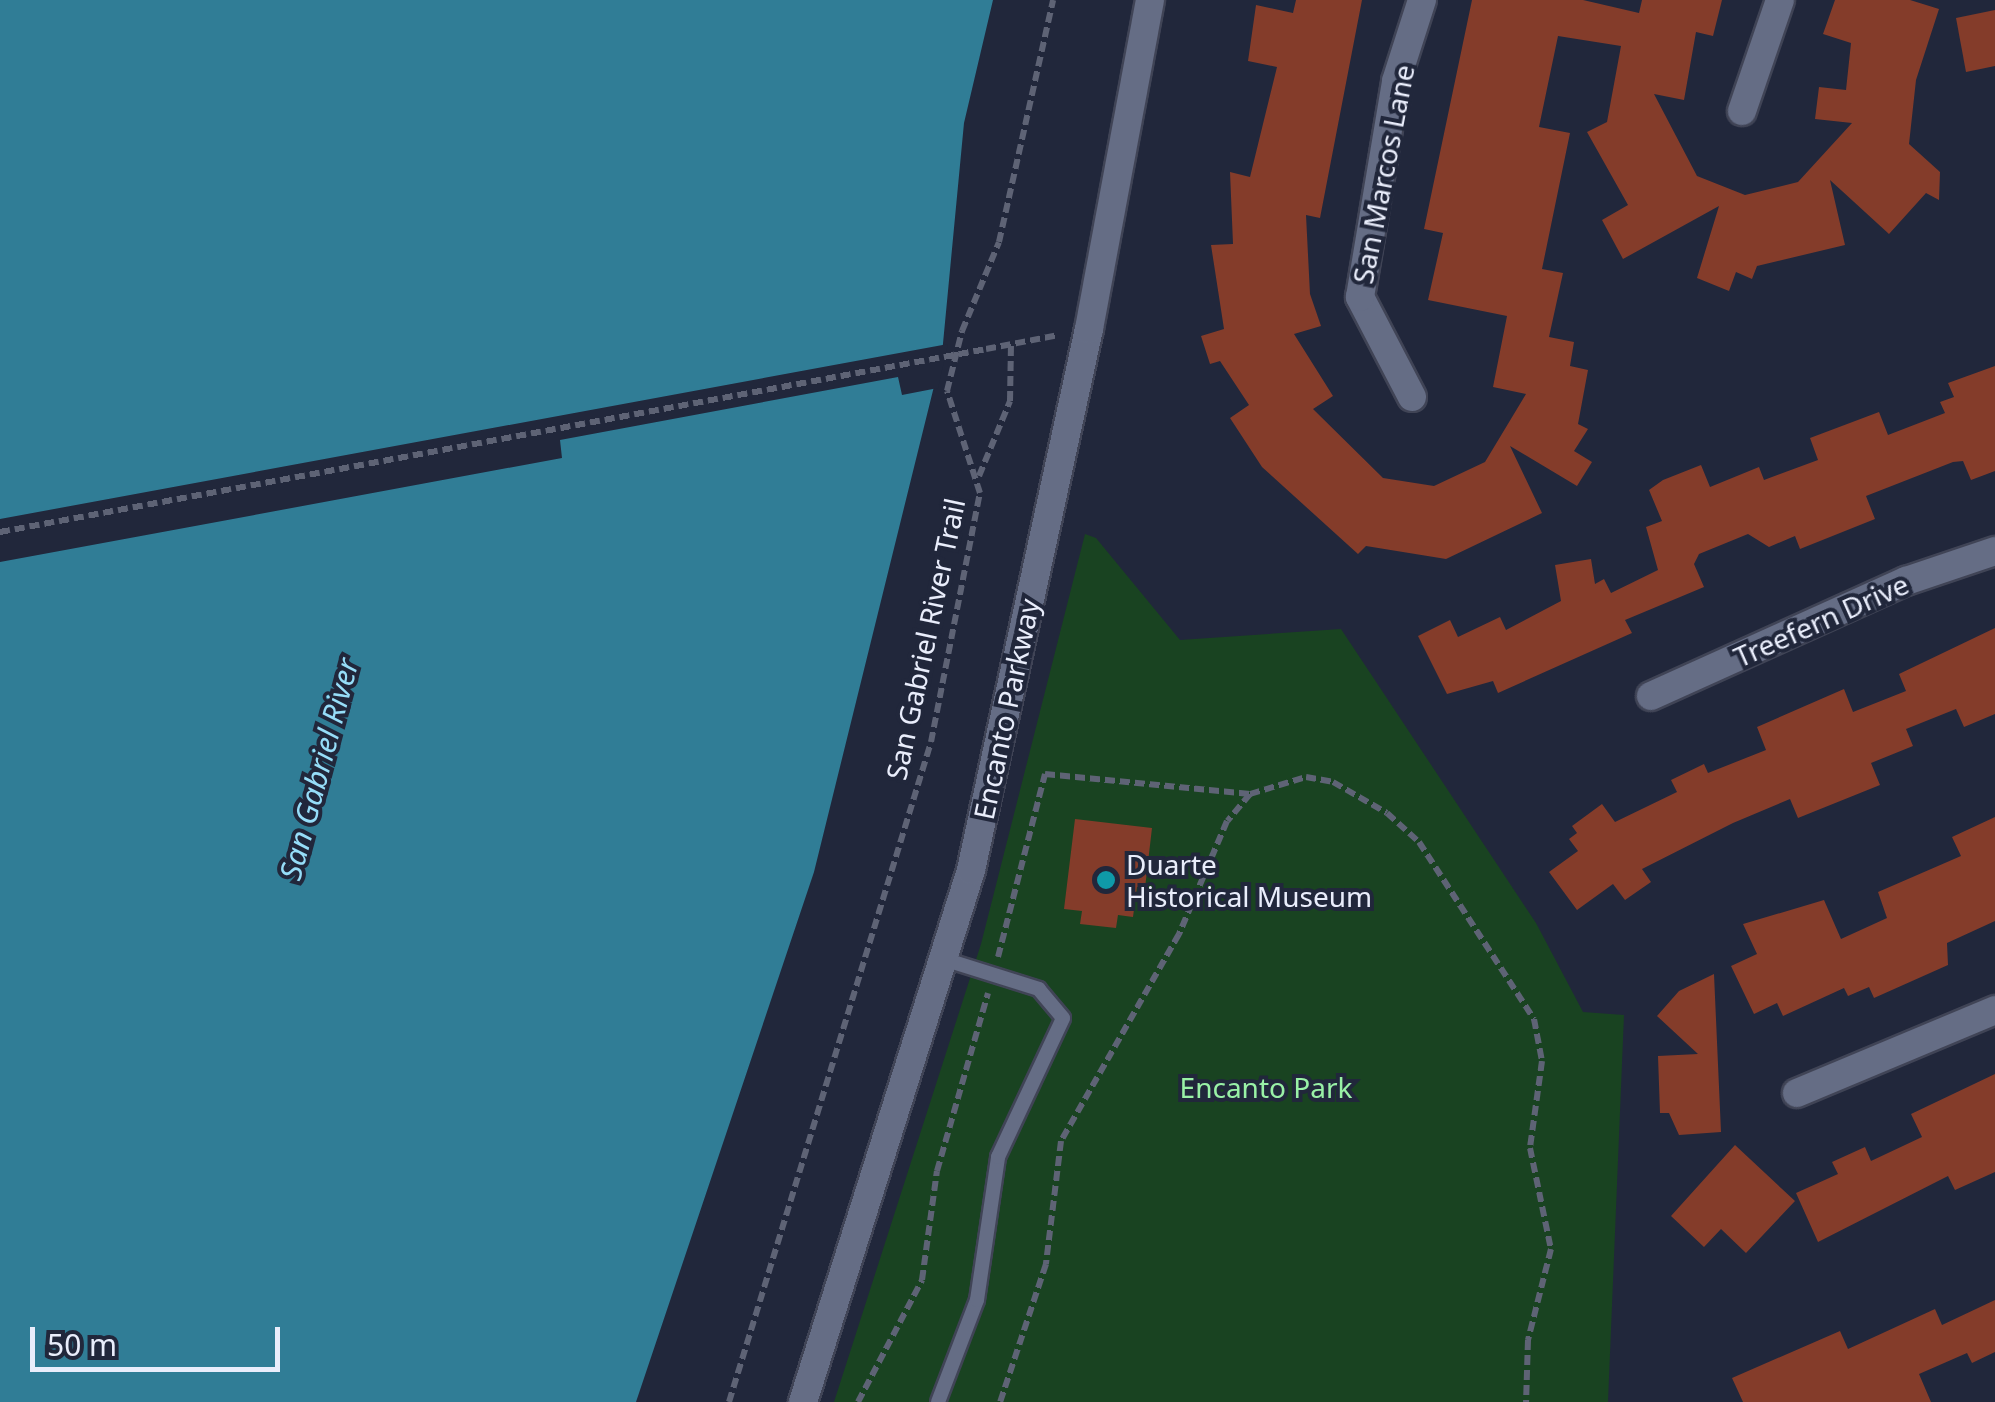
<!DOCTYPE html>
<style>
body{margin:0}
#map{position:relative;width:1995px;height:1402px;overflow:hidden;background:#21273b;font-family:"Noto Sans",sans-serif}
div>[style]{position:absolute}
.green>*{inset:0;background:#194321}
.water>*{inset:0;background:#307d96}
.pier>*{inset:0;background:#21273b}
.building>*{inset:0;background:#843c2a}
.path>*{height:6px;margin-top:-3px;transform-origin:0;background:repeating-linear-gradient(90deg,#5e6375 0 10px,transparent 0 15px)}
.roads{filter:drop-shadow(2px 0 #404456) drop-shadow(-2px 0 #404456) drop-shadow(0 2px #404456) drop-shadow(0 -2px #404456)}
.service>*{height:14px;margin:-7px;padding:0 7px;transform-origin:7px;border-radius:7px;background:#656d85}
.minor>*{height:28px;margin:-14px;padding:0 14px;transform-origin:14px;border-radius:14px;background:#656d85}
.tertiary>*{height:28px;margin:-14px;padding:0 14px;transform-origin:14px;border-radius:14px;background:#656d85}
.path-bridge>*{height:6px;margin-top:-3px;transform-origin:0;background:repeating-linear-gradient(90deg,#5e6375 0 10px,transparent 0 15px)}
.dots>*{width:28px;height:28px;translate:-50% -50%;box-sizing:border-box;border:5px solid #21273b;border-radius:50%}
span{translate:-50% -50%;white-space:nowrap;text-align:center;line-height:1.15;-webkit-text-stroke:8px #21273b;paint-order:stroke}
.street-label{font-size:28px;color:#e9edfb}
.poi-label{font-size:28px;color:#e9edfb}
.left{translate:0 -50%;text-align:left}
.park-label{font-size:28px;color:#99f1a6}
.water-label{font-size:30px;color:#96ddf8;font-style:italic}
.scale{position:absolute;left:30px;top:1327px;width:250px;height:45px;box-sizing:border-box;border:5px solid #e9edfb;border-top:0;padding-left:12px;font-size:30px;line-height:35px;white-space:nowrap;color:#e9edfb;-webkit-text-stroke:8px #21273b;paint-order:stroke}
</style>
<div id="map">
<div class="green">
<i style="clip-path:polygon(1085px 534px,1096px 538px,1180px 640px,1341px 629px,1536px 923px,1583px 1012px,1624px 1015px,1608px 1402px,834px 1402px,981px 944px)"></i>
</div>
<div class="water">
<i style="clip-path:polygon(0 0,993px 0,964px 123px,942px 354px,814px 872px,636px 1402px,0 1402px)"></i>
</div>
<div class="pier">
<i style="clip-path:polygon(948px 344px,938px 388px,902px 395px,898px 377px,560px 440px,562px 458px,0 562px,0 519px)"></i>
</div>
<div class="building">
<i style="clip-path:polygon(1296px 0,1362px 0,1320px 218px,1306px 215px,1310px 294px,1321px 326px,1294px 334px,1333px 396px,1313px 409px,1383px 478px,1434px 486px,1485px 462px,1526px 394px,1493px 387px,1507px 316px,1428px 300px,1443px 233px,1424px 229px,1472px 0,1583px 0,1639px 13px,1642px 0,1722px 0,1713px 36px,1696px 32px,1684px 100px,1654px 94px,1697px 176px,1745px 195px,1798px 182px,1852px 123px,1815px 119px,1819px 87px,1846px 90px,1851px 43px,1823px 34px,1835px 0,1910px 0,1939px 9px,1916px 80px,1909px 144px,1940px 172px,1939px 200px,1926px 193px,1889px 234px,1830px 180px,1845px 245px,1757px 266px,1752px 279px,1736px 272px,1729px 291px,1697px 278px,1719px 206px,1623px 259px,1602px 220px,1628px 205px,1587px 132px,1607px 122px,1621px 46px,1558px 36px,1539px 127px,1570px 133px,1542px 269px,1563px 273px,1549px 337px,1574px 342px,1570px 366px,1588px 370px,1578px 424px,1588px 429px,1574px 451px,1592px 462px,1577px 486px,1510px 446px,1542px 513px,1446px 559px,1366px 546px,1358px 554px,1262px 467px,1230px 418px,1249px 405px,1220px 361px,1210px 364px,1201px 336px,1224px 329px,1211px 245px,1233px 244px,1230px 172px,1250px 177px,1277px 67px,1248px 61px,1256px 5px,1293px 13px)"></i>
<i style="clip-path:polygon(1995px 10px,1995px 66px,1966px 72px,1956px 18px)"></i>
<i style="clip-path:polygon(1995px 366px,1995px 471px,1971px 480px,1963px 461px,1953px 462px,1866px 496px,1875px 519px,1800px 549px,1795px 536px,1769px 547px,1748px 534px,1699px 554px,1694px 564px,1704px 587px,1625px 620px,1632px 633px,1498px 693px,1493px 681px,1447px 694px,1418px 636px,1450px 620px,1458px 637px,1500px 617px,1506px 630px,1561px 601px,1555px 565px,1591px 559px,1595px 584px,1604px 579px,1611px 593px,1658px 570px,1646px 527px,1662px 521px,1649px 490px,1663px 480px,1701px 465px,1710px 487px,1759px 467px,1764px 480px,1818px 460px,1810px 438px,1879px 412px,1888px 435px,1945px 413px,1940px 402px,1954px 397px,1948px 383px)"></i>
<i style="clip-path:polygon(1995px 628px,1995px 714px,1964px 727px,1956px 709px,1906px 729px,1913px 746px,1871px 763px,1880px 785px,1798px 818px,1790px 799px,1733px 823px,1642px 869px,1651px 882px,1625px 900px,1613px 884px,1577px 910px,1549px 872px,1578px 851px,1569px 839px,1577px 833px,1572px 826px,1602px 804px,1615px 822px,1677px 792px,1671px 780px,1704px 764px,1708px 773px,1766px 750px,1757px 727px,1844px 689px,1853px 712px,1906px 691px,1899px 674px)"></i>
<i style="clip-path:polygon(1995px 817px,1995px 921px,1947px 943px,1948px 965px,1874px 998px,1869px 987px,1848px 996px,1844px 988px,1783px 1016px,1777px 1003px,1754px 1014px,1731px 966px,1757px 954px,1743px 924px,1824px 900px,1841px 939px,1887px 918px,1878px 892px,1961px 856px,1952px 837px)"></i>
<i style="clip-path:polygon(1075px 819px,1152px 828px,1145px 888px,1137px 887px,1133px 917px,1118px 915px,1116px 928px,1080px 924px,1082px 911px,1064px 909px)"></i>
<i style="clip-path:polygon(1714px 974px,1721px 1132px,1679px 1135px,1669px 1113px,1660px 1113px,1658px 1056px,1698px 1054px,1657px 1016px,1679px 991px)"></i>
<i style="clip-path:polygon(1995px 1074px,1995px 1172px,1955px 1190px,1948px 1176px,1818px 1242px,1796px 1193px,1838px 1174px,1832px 1162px,1865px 1147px,1871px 1161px,1922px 1137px,1911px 1114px)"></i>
<i style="clip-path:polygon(1735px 1145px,1795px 1201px,1746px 1253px,1721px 1229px,1704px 1247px,1671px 1216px)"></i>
<i style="clip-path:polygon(1995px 1300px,1995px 1352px,1972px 1363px,1967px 1353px,1919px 1374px,1931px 1402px,1743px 1402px,1732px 1378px,1840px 1331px,1848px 1349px,1935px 1309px,1942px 1325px)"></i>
</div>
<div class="path">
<i style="left:986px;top:349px;width:74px;rotate:-10.9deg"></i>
<i style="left:979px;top:476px;width:81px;rotate:-67.5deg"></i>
<i style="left:1010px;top:401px;width:57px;rotate:-89deg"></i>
<i style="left:1250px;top:794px;width:59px;rotate:-16.9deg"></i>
<i style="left:1306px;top:777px;width:27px;rotate:10deg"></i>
<i style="left:1333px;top:782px;width:62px;rotate:29.9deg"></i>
<i style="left:1387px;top:813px;width:43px;rotate:42.2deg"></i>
<i style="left:1419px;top:842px;width:211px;rotate:57deg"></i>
<i style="left:1534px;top:1019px;width:43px;rotate:79.2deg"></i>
<i style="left:1542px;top:1061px;width:88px;rotate:97.9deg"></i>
<i style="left:1530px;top:1148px;width:103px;rotate:78.3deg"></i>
<i style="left:1551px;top:1249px;width:94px;rotate:104.2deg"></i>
<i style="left:1528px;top:1340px;width:62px;rotate:91.8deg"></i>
<i style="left:998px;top:957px;width:189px;rotate:-75.6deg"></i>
<i style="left:1045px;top:774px;width:206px;rotate:5.6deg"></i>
<i style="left:1250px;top:794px;width:35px;rotate:130deg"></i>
<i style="left:1227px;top:821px;width:123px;rotate:113deg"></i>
<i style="left:1179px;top:934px;width:238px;rotate:119.7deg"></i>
<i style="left:1061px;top:1141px;width:124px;rotate:97deg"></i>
<i style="left:1046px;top:1264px;width:145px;rotate:108.4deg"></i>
<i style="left:729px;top:1402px;width:690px;rotate:-72.98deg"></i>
<i style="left:931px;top:742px;width:254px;rotate:-78.9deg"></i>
<i style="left:980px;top:493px;width:107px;rotate:-107.9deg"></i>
<i style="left:947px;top:391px;width:62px;rotate:-76deg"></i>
<i style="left:962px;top:331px;width:96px;rotate:-67.4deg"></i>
<i style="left:999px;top:242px;width:248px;rotate:-77.4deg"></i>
<i style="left:858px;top:1402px;width:138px;rotate:-62.3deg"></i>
<i style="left:922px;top:1280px;width:110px;rotate:-82.2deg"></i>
<i style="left:937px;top:1171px;width:185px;rotate:-74deg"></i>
</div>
<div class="roads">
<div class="service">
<i style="left:938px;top:1402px;width:109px;rotate:-69.1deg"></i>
<i style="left:977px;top:1300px;width:145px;rotate:-81.6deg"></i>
<i style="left:998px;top:1157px;width:153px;rotate:-64.9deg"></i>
<i style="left:1063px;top:1018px;width:38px;rotate:-130deg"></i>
<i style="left:1039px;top:989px;width:101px;rotate:-162.6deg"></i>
</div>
<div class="minor">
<i style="left:1742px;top:111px;width:117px;rotate:-71.1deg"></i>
<i style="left:1412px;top:397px;width:113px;rotate:-117.5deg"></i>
<i style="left:1360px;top:297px;width:219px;rotate:-80.5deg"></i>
<i style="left:1396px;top:81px;width:85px;rotate:-72.2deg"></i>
<i style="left:1651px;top:696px;width:280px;rotate:-24.3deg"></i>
<i style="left:1906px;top:581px;width:94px;rotate:-18.6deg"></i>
<i style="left:1797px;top:1093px;width:215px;rotate:-22.7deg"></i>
</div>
<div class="tertiary">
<i style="left:803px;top:1402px;width:558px;rotate:-72.47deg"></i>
<i style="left:971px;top:870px;width:554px;rotate:-77.7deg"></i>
<i style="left:1089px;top:329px;width:335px;rotate:-79.5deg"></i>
</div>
</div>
<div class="path-bridge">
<i style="left:0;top:532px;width:1003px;rotate:-10.51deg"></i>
</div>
<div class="dots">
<i style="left:1106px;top:880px;background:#0f9aa8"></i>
</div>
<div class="street-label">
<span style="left:1383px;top:174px;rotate:-79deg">San Marcos Lane</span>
<span style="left:1821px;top:620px;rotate:-24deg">Treefern Drive</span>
<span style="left:925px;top:639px;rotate:-78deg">San Gabriel River Trail</span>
<span style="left:1006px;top:709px;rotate:-78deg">Encanto Parkway</span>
</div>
<div class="poi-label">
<span class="left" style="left:1126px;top:880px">Duarte<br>Historical Museum</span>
</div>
<div class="park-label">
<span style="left:1266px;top:1087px">Encanto Park</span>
</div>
<div class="water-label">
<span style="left:319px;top:769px;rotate:-75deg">San Gabriel River</span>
</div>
<div class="scale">50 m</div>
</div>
